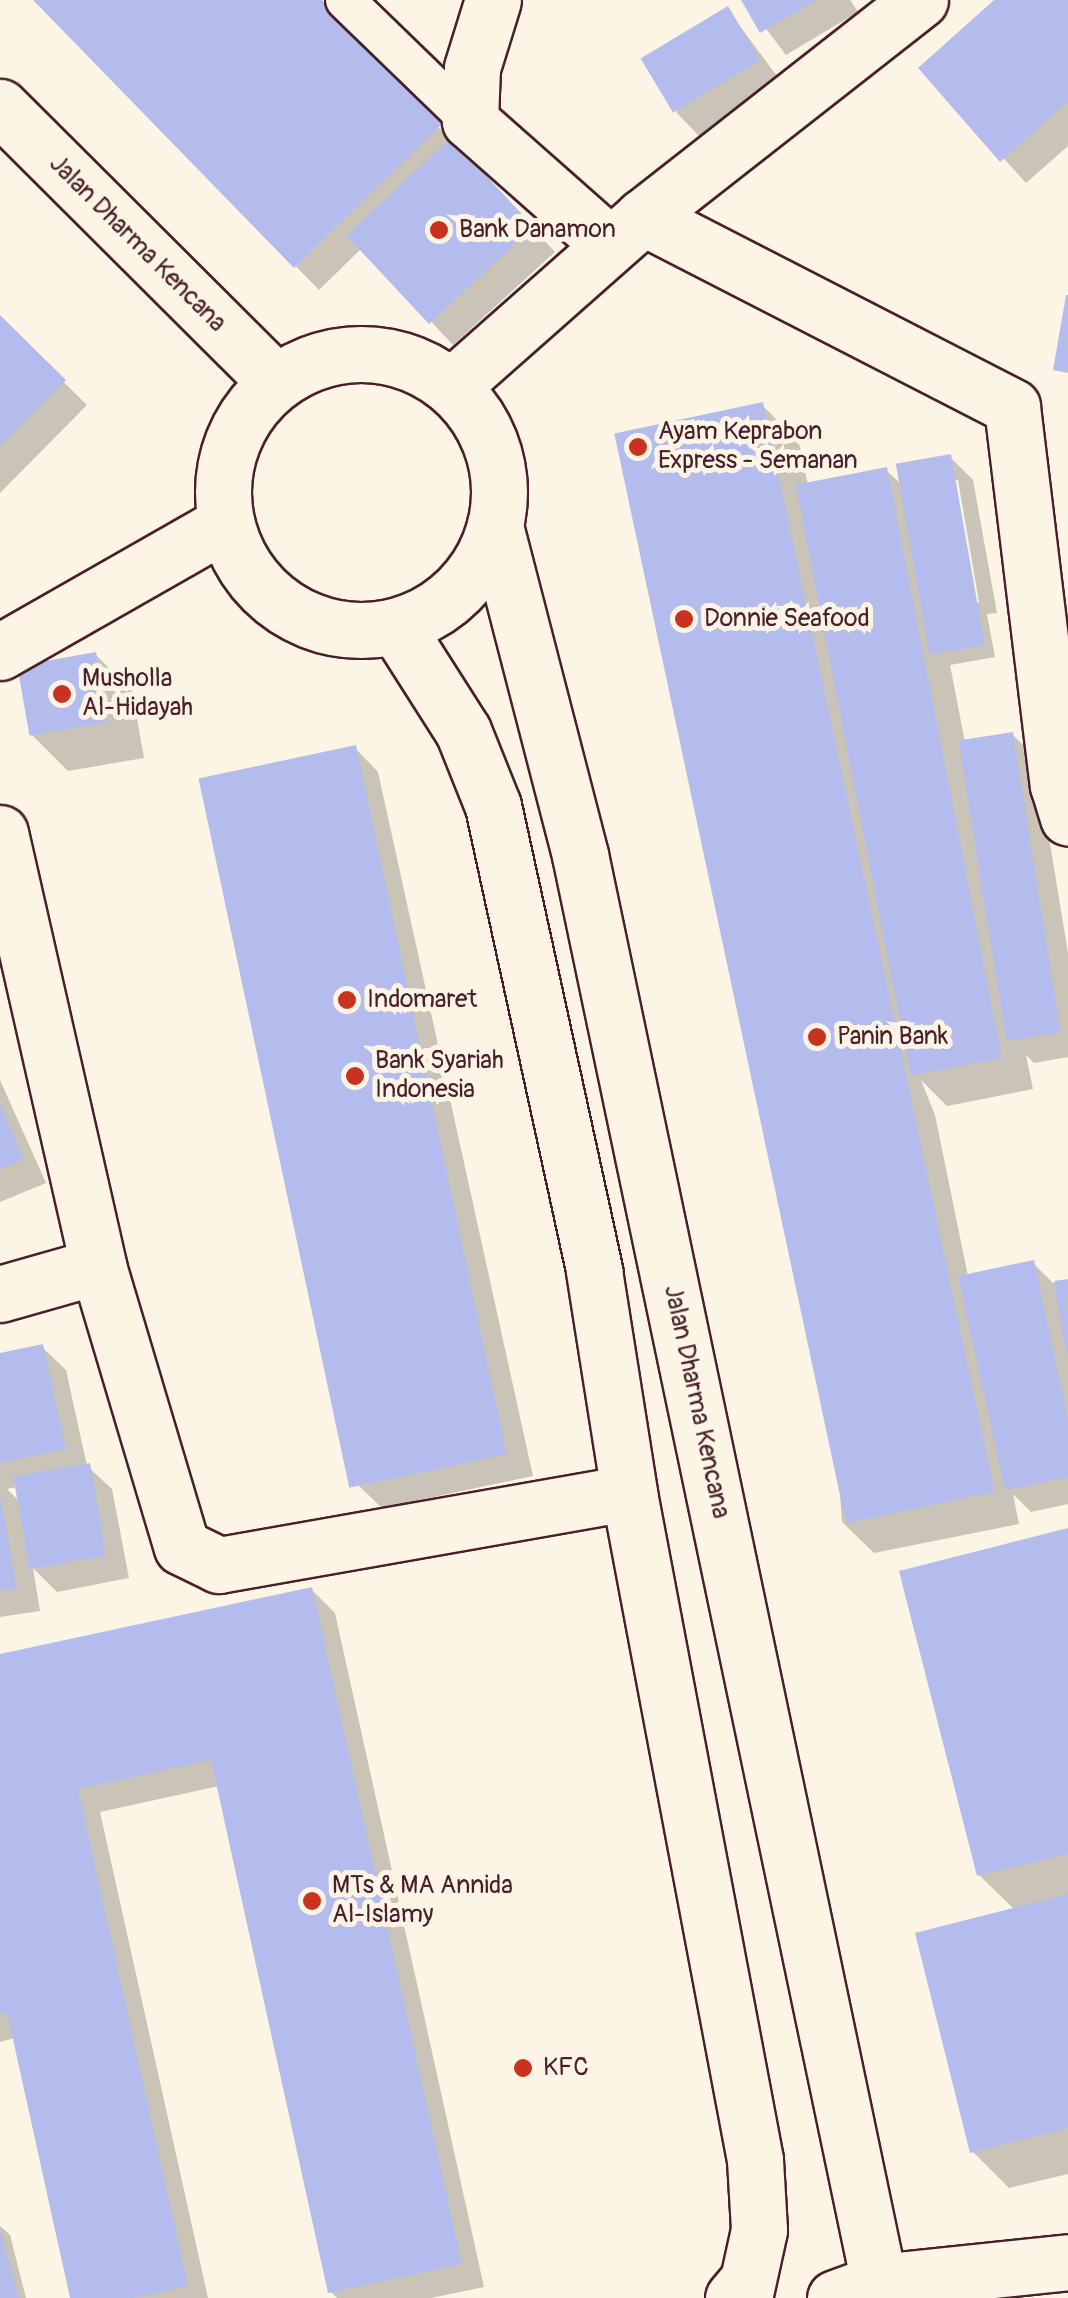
<!DOCTYPE html>
<style>
body{margin:0}
#map{position:relative;width:1068px;height:2298px;overflow:hidden;background:#fcf5e5;font-family:Pangolin,sans-serif}
div>[style]{position:absolute}
.shadow>*{inset:0;background:#0003}
.building>*{inset:0;background:#b4bced;transform-origin:0 0}
.roads{filter:drop-shadow(2px 0 #4a1f2b) drop-shadow(-2px 0 #4a1f2b) drop-shadow(0 2px #4a1f2b) drop-shadow(0 -2px #4a1f2b)}
.service>*{height:38px;margin:-19px;padding:0 19px;transform-origin:19px;border-radius:19px;background:#fcf5e5}
.minor>*{height:55px;margin:-27.5px;padding:0 27.5px;transform-origin:27.5px;border-radius:27.5px;background:#fcf5e5}
.minor>.ring{margin:-27.5px;padding:0;box-sizing:content-box;background:none;border:55px solid #fcf5e5;border-radius:50%}
.secondary>*{height:55px;margin:-27.5px;padding:0 27.5px;transform-origin:27.5px;border-radius:27.5px;background:#fcf5e5}
.dots>*{width:28px;height:28px;translate:-50% -50%;box-sizing:border-box;border:5px solid #fcf5e5;border-radius:50%}
span{translate:-50% -50%;white-space:nowrap;text-align:center;line-height:1.15;-webkit-text-stroke:10px #fcf5e5;paint-order:stroke}
.poi-label{font-size:25px;color:#4a1f2b}
.left{translate:0 -50%;text-align:left}
.street-label{font-size:25px;color:#4a1f2b}
</style>
<div id="map">
<div class="shadow">
<i style="clip-path:polygon(37px 0,319px 0,555px 252px,453px 345px,362px 248px,319px 290px)"></i>
<i style="clip-path:polygon(744px 0,850px 0,858px 12px,786px 55px)"></i>
<i style="clip-path:polygon(998px 0,1068px 0,1068px 146px,1026px 183px,922px 68px)"></i>
<i style="clip-path:polygon(727px 9px,783px 84px,699px 136px,676px 112px)"></i>
<i style="clip-path:polygon(0 319px,87px 405px,0 493px)"></i>
<i style="clip-path:polygon(evenodd,762px 405px,799px 442px,808px 485px,886px 470px,902px 485px,950px 457px,973px 480px,997px 613px,987px 614px,995px 657px,950px 665px,965px 742px,1013px 735px,1036px 758px,1068px 953px,1068px 1057px,1034px 1063px,1026px 1055px,1033px 1089px,947px 1106px,921px 1080px,935px 1115px,968px 1276px,1033px 1263px,1053px 1283px,1068px 1281px,1068px 1504px,1031px 1512px,1013px 1494px,1019px 1524px,874px 1553px,842px 1522px,762px 405px,953px 480px,958px 480px,979px 602px,974px 603px,953px 480px)"></i>
<i style="clip-path:polygon(95px 654px,132px 691px,144px 758px,68px 771px,31px 734px)"></i>
<i style="clip-path:polygon(355px 748px,378px 772px,533px 1476px,382px 1508px,358px 1485px)"></i>
<i style="clip-path:polygon(0 1080px,46px 1183px,0 1202px)"></i>
<i style="clip-path:polygon(evenodd,42px 1347px,66px 1370px,87px 1466px,112px 1489px,129px 1578px,57px 1592px,33px 1568px,40px 1611px,0 1617px,0 1356px,42px 1347px,17px 1487px,20px 1502px,7px 1489px,17px 1487px)"></i>
<i style="clip-path:polygon(1068px 1530px,1068px 2174px,1009px 2188px,972px 2151px,1015px 1910px,979px 1875px)"></i>
<i style="clip-path:polygon(311px 1589px,335px 1613px,484px 2287px,431px 2298px,337px 2298px,330px 2291px,219px 1786px,100px 1812px,208px 2298px,73px 2298px,15px 2038px,0 2042px,0 1657px)"></i>
<i style="clip-path:polygon(0 2226px,10px 2235px,26px 2298px,0 2298px)"></i>
</div>
<div class="building">
<i style="clip-path:polygon(33px 0,322px 0,442px 124px,294px 268px)"></i>
<i style="clip-path:polygon(741px 0,816px 0,760px 33px)"></i>
<i style="clip-path:polygon(994px 0,1068px 0,1068px 101px,1000px 162px,918px 68px)"></i>
<i style="left:728px;top:6px;width:63px;height:102px;rotate:59deg"></i>
<i style="left:451px;top:138px;width:121px;height:143px;rotate:47deg"></i>
<i style="clip-path:polygon(1066px 295px,1068px 295px,1068px 373px,1053px 370px)"></i>
<i style="clip-path:polygon(0 315px,66px 380px,0 446px)"></i>
<i style="left:763px;top:402px;width:1114px;height:152px;rotate:78deg"></i>
<i style="left:951px;top:454px;width:194px;height:56px;rotate:80deg"></i>
<i style="left:887px;top:467px;width:602px;height:93px;rotate:79deg"></i>
<i style="left:96px;top:652px;width:71px;height:80px;rotate:80deg"></i>
<i style="left:1013px;top:732px;width:304px;height:55px;rotate:81deg"></i>
<i style="left:356px;top:745px;width:725px;height:161px;rotate:78deg"></i>
<i style="clip-path:polygon(0 1104px,24px 1159px,0 1169px)"></i>
<i style="clip-path:polygon(1034px 1260px,1068px 1420px,1068px 1477px,1005px 1490px,958px 1276px)"></i>
<i style="clip-path:polygon(1068px 1279px,1068px 1354px,1066px 1354px,1054px 1281px)"></i>
<i style="clip-path:polygon(43px 1344px,66px 1449px,0 1463px,0 1353px)"></i>
<i style="left:90px;top:1463px;width:94px;height:78px;rotate:80deg"></i>
<i style="clip-path:polygon(0 1494px,17px 1588px,0 1590px)"></i>
<i style="clip-path:polygon(1068px 1528px,1068px 1854px,977px 1876px,899px 1571px)"></i>
<i style="clip-path:polygon(312px 1587px,462px 2264px,328px 2293px,211px 1760px,78px 1789px,188px 2286px,133px 2298px,70px 2298px,7px 2012px,0 2014px,0 1654px)"></i>
<i style="clip-path:polygon(1068px 1894px,1068px 2128px,970px 2153px,915px 1933px)"></i>
<i style="clip-path:polygon(0 2232px,1px 2232px,19px 2298px,0 2298px)"></i>
</div>
<div class="roads">
<div class="service">
<i style="left:345px;top:0;width:174px;rotate:44.1deg"></i>
</div>
<div class="minor">
<i style="left:493px;top:0;width:71px;rotate:107.2deg"></i>
<i style="left:472px;top:68px;width:53px;rotate:92.2deg"></i>
<i style="left:470px;top:121px;width:187px;rotate:41.5deg"></i>
<i style="left:0;top:107px;width:388px;rotate:44.9deg"></i>
<i style="left:643px;top:217px;width:415px;rotate:27.2deg"></i>
<i style="left:1012px;top:407px;width:381px;rotate:83.1deg"></i>
<i style="left:1058px;top:785px;width:34px;rotate:73deg"></i>
<i class="ring" style="left:223px;top:354px;width:221px;height:221px"></i>
<i style="left:452px;top:386px;width:255px;rotate:-41.5deg"></i>
<i style="left:643px;top:217px;width:352px;rotate:-38.1deg"></i>
<i style="left:495px;top:526px;width:340px;rotate:75.5deg"></i>
<i style="left:580px;top:855px;width:1458px;rotate:78.17deg"></i>
<i style="left:396px;top:626px;width:125px;rotate:57.5deg"></i>
<i style="left:463px;top:731px;width:81px;rotate:68.2deg"></i>
<i style="left:493px;top:806px;width:476px;rotate:77.7deg"></i>
<i style="left:594px;top:1271px;width:225px;rotate:81deg"></i>
<i style="left:629px;top:1493px;width:679px;rotate:79.3deg"></i>
<i style="left:755px;top:2160px;width:70px;rotate:86.7deg"></i>
<i style="left:759px;top:2230px;width:70px;rotate:102.4deg"></i>
<i style="left:0;top:652px;width:260px;rotate:-29.7deg"></i>
<i style="left:0;top:833px;width:444px;rotate:77.2deg"></i>
<i style="left:98px;top:1266px;width:293px;rotate:73.4deg"></i>
<i style="left:182px;top:1547px;width:41px;rotate:25.9deg"></i>
<i style="left:219px;top:1565px;width:416px;rotate:-10deg"></i>
<i style="left:0;top:1294px;width:102px;rotate:-15.9deg"></i>
</div>
<div class="secondary">
<i style="left:733px;top:2298px;width:16px;rotate:-50deg"></i>
<i style="left:835px;top:2298px;width:47px;rotate:-20deg"></i>
<i style="left:879px;top:2282px;width:190px;rotate:-6deg"></i>
</div>
</div>
<div class="dots">
<i style="left:439px;top:230px;background:#c8321e"></i>
<i style="left:638px;top:447px;background:#c8321e"></i>
<i style="left:684px;top:619px;background:#c8321e"></i>
<i style="left:62px;top:694px;background:#c8321e"></i>
<i style="left:347px;top:1000px;background:#c8321e"></i>
<i style="left:817px;top:1037px;background:#c8321e"></i>
<i style="left:355px;top:1076px;background:#c8321e"></i>
<i style="left:312px;top:1901px;background:#c8321e"></i>
<i style="left:523px;top:2068px;background:#c8321e"></i>
</div>
<div class="poi-label">
<span class="left" style="left:459px;top:230px">Bank Danamon</span>
<span class="left" style="left:658px;top:447px">Ayam Keprabon<br>Express - Semanan</span>
<span class="left" style="left:704px;top:619px">Donnie Seafood</span>
<span class="left" style="left:82px;top:694px">Musholla<br>Al-Hidayah</span>
<span class="left" style="left:367px;top:1000px">Indomaret</span>
<span class="left" style="left:837px;top:1037px">Panin Bank</span>
<span class="left" style="left:375px;top:1076px">Bank Syariah<br>Indonesia</span>
<span class="left" style="left:332px;top:1901px">MTs &amp; MA Annida<br>Al-Islamy</span>
<span class="left" style="left:543px;top:2068px">KFC</span>
</div>
<div class="street-label">
<span style="left:137px;top:244px;rotate:45deg">Jalan Dharma Kencana</span>
<span style="left:696px;top:1402px;rotate:78deg">Jalan Dharma Kencana</span>
</div>
</div>
